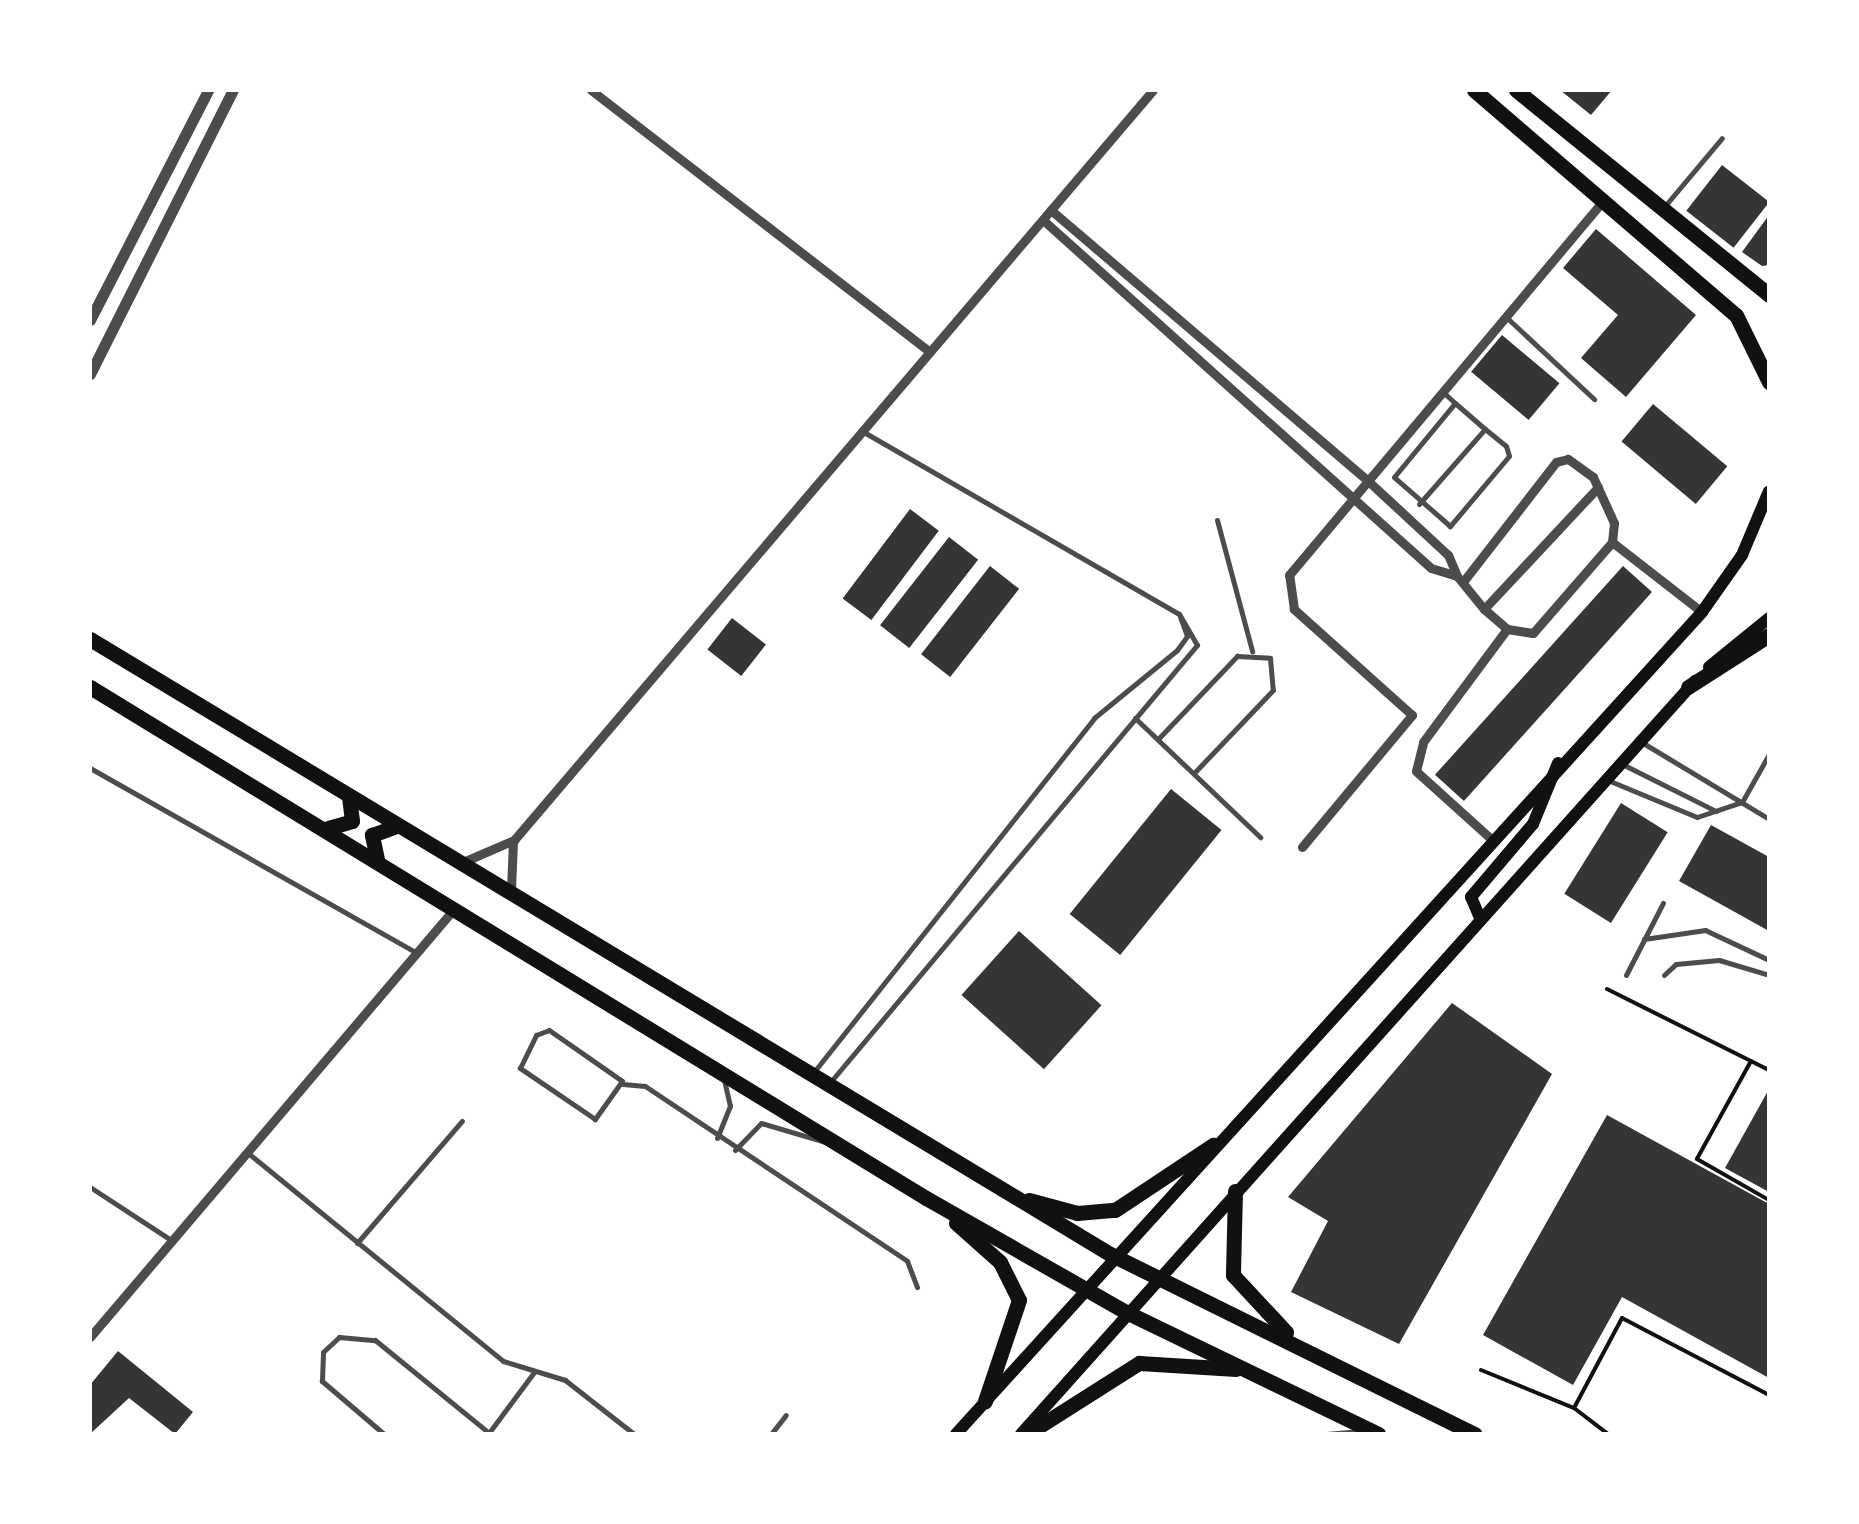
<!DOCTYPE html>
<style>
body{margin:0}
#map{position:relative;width:1859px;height:1524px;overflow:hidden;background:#fff;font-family:"Sofia Sans Condensed",sans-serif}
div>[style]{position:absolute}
.building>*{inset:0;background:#353535;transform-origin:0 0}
.path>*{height:4px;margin:-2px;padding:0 2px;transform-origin:2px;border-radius:2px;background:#111}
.service>*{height:5px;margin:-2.5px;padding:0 2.5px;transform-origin:2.5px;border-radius:2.5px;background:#4c4c4c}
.minor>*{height:9px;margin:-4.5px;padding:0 4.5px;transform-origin:4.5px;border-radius:4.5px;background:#4c4c4c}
.tertiary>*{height:11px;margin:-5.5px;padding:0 5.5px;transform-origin:5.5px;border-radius:5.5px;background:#4c4c4c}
.secondary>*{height:12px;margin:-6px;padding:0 6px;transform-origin:6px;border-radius:6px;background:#111}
.primary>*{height:15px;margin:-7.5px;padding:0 7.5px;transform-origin:7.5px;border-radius:7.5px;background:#111}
span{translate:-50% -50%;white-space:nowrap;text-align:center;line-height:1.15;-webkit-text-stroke:9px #fff;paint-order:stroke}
.frame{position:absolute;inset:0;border:92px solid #fff;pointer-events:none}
</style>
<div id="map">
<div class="building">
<i style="clip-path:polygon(1560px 90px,1612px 90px,1591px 115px)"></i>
<i style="left:1722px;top:165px;width:60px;height:58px;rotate:38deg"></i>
<i style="clip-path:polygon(1769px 215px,1769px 265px,1762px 266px,1742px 252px)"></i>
<i style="clip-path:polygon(1596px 229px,1696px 315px,1626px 397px,1581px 358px,1618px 315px,1563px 268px)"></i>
<i style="left:1502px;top:335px;width:75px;height:48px;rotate:40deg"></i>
<i style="left:1653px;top:404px;width:97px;height:49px;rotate:40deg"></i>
<i style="left:910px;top:509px;width:36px;height:112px;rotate:37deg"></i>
<i style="left:949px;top:537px;width:37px;height:112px;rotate:38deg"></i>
<i style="left:990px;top:566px;width:37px;height:112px;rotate:38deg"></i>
<i style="left:1623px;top:566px;width:39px;height:281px;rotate:42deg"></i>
<i style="left:732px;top:618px;width:43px;height:40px;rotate:38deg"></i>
<i style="left:1171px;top:789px;width:65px;height:161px;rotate:39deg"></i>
<i style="left:1621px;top:803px;width:55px;height:107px;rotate:32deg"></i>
<i style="clip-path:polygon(1711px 825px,1769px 857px,1769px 931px,1679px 881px)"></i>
<i style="left:1019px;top:931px;width:111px;height:86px;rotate:42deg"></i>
<i style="clip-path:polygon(1452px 1003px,1552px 1074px,1399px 1344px,1291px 1292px,1328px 1221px,1288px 1197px)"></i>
<i style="clip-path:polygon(1769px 1089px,1769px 1192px,1725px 1168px)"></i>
<i style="clip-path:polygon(1607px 1115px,1769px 1204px,1769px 1378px,1622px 1297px,1573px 1385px,1483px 1335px)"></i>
<i style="clip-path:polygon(118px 1351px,193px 1412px,175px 1434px,129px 1398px,90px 1434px,90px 1385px)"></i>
</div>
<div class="path">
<i style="left:1607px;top:989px;width:181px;rotate:26.6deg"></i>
<i style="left:1751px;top:1061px;width:112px;rotate:118.9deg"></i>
<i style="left:1697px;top:1159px;width:83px;rotate:29.7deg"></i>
<i style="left:1481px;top:1370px;width:100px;rotate:22.2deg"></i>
<i style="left:1574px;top:1408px;width:43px;rotate:37.4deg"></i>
<i style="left:1574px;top:1408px;width:102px;rotate:-61.9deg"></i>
<i style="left:1622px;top:1318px;width:166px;rotate:27.6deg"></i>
</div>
<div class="service">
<i style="left:1664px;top:207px;width:90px;rotate:-50deg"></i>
<i style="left:1505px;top:316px;width:122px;rotate:43deg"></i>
<i style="left:1442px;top:391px;width:18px;rotate:43deg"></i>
<i style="left:1455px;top:403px;width:40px;rotate:41deg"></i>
<i style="left:1485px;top:429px;width:27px;rotate:39deg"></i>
<i style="left:1506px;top:446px;width:10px;rotate:73deg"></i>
<i style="left:1509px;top:456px;width:92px;rotate:130.1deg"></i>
<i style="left:1450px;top:526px;width:74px;rotate:-138.8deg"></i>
<i style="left:1394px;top:477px;width:96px;rotate:-50.5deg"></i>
<i style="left:1419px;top:504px;width:100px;rotate:-48.7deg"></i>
<i style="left:1217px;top:520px;width:136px;rotate:75deg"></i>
<i style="left:1135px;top:718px;width:173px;rotate:43.6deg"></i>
<i style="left:1158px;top:739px;width:115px;rotate:-46.4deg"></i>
<i style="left:1237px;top:656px;width:33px;rotate:3deg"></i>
<i style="left:1270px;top:658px;width:32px;rotate:85deg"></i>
<i style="left:1273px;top:690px;width:115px;rotate:133.6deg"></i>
<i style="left:1643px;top:743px;width:147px;rotate:31.1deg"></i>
<i style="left:1624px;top:765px;width:103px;rotate:26.6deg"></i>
<i style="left:90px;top:768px;width:376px;rotate:29.5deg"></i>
<i style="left:1610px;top:781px;width:94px;rotate:22.5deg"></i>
<i style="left:1697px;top:817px;width:47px;rotate:-18.4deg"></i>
<i style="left:1742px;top:802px;width:55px;rotate:-60.6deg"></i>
<i style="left:1644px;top:939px;width:62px;rotate:-8.4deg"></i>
<i style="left:1705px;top:930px;width:71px;rotate:25.1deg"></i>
<i style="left:1626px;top:975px;width:81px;rotate:-62.8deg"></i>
<i style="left:1664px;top:975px;width:16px;rotate:-43deg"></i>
<i style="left:1676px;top:964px;width:43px;rotate:-5.3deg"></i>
<i style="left:1719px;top:960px;width:52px;rotate:16.7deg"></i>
<i style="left:549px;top:1030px;width:89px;rotate:34.9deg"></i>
<i style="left:622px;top:1081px;width:47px;rotate:125.4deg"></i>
<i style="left:595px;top:1119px;width:91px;rotate:-145.8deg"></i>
<i style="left:520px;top:1068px;width:37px;rotate:-64deg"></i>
<i style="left:536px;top:1035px;width:14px;rotate:-21deg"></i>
<i style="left:813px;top:1073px;width:453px;rotate:-51.6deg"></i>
<i style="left:1094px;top:718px;width:107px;rotate:-39.3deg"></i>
<i style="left:1177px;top:650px;width:17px;rotate:-54deg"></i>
<i style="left:1187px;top:636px;width:20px;rotate:-110deg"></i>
<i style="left:832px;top:1080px;width:568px;rotate:-50deg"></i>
<i style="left:1197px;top:645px;width:36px;rotate:-120deg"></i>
<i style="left:1179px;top:614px;width:366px;rotate:-150deg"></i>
<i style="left:623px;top:1084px;width:22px;rotate:5deg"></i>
<i style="left:645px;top:1086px;width:315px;rotate:33.7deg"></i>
<i style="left:907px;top:1261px;width:28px;rotate:69deg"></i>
<i style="left:717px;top:1138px;width:35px;rotate:-68deg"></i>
<i style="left:730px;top:1106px;width:26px;rotate:-103deg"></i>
<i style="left:735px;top:1150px;width:37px;rotate:-46deg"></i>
<i style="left:761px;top:1123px;width:71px;rotate:16.4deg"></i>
<i style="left:248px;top:1153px;width:329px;rotate:39.2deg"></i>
<i style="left:503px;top:1361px;width:65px;rotate:17deg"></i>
<i style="left:565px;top:1380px;width:88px;rotate:38deg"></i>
<i style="left:90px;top:1187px;width:97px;rotate:33.2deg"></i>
<i style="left:357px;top:1243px;width:161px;rotate:-49.3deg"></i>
<i style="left:384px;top:1434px;width:82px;rotate:-139.5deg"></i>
<i style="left:322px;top:1381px;width:29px;rotate:-88deg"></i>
<i style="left:323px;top:1352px;width:22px;rotate:-43deg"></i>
<i style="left:339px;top:1337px;width:36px;rotate:5deg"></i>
<i style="left:375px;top:1340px;width:147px;rotate:39.2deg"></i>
<i style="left:488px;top:1434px;width:77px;rotate:-53.4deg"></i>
<i style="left:771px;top:1434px;width:24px;rotate:-52deg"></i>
<i style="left:1326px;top:1434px;width:32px;rotate:-5deg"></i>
</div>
<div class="minor">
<i style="left:591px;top:90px;width:428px;rotate:37.7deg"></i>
<i style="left:1043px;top:220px;width:521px;rotate:41.89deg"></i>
<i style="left:1431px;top:568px;width:27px;rotate:17deg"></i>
<i style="left:1457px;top:576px;width:23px;rotate:-113deg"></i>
<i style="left:1448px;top:555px;width:110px;rotate:-137.2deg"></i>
<i style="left:1367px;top:480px;width:416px;rotate:-139.5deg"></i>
<i style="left:1612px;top:542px;width:114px;rotate:37.9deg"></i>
<i style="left:1457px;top:576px;width:43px;rotate:50.7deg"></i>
<i style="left:1484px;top:609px;width:30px;rotate:41deg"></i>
<i style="left:1507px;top:629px;width:26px;rotate:9deg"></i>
<i style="left:1533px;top:633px;width:121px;rotate:-49deg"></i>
<i style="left:1612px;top:542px;width:19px;rotate:-84deg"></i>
<i style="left:1614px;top:523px;width:51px;rotate:-114.5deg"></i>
<i style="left:1593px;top:477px;width:31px;rotate:-144deg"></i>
<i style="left:1568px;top:459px;width:12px;rotate:166deg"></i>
<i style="left:1556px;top:462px;width:152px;rotate:127.8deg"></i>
<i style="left:1484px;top:609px;width:167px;rotate:-46.9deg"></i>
<i style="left:1489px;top:837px;width:98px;rotate:-137.9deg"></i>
<i style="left:1416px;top:771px;width:30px;rotate:-76deg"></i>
<i style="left:1423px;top:742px;width:141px;rotate:-53.4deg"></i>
<i style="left:1302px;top:847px;width:172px;rotate:-50.2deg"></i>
<i style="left:1412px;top:715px;width:159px;rotate:-138.1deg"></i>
<i style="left:1294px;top:609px;width:34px;rotate:-98deg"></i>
<i style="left:1289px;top:575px;width:491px;rotate:-50deg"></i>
<i style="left:463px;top:862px;width:56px;rotate:-23.3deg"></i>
<i style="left:514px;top:840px;width:985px;rotate:-49.57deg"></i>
<i style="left:511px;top:889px;width:47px;rotate:-87.6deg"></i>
<i style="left:90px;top:1337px;width:560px;rotate:-49.63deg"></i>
</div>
<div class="tertiary">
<i style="left:90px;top:320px;width:259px;rotate:-62.8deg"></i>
<i style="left:90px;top:374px;width:318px;rotate:-63.3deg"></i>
</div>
<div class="secondary">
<i style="left:1709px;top:667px;width:77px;rotate:-39.2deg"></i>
<i style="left:1480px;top:918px;width:23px;rotate:-113deg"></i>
<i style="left:1471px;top:897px;width:96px;rotate:-49.7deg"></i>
<i style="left:1533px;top:824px;width:66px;rotate:-67.7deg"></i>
<i style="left:956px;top:1434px;width:1110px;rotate:-47.77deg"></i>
<i style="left:1702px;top:612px;width:70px;rotate:-54.9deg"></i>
<i style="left:1742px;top:555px;width:69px;rotate:-67.1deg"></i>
<i style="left:1021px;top:1434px;width:1011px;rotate:-48.17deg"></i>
</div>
<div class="primary">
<i style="left:1474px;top:90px;width:345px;rotate:40.7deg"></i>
<i style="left:1736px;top:315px;width:75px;rotate:63.8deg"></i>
<i style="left:1516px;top:90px;width:326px;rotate:39deg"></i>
<i style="left:90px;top:639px;width:1191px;rotate:31.09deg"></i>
<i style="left:1110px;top:1254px;width:407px;rotate:26.3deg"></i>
<i style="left:90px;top:687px;width:980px;rotate:31.44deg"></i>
<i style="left:926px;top:1198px;width:232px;rotate:29.7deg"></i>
<i style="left:1128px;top:1313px;width:278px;rotate:25.8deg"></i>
<i style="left:1688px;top:687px;width:96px;rotate:-32.7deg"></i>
<i style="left:328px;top:828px;width:25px;rotate:-16deg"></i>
<i style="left:352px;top:821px;width:24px;rotate:-97deg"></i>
<i style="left:377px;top:859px;width:25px;rotate:-102deg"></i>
<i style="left:372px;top:835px;width:27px;rotate:-20deg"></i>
<i style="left:1235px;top:1191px;width:84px;rotate:91.4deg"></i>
<i style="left:1233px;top:1275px;width:78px;rotate:47.1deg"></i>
<i style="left:1029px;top:1200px;width:50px;rotate:15.2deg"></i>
<i style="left:1077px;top:1213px;width:38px;rotate:-5deg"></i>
<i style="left:1115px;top:1210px;width:118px;rotate:-33.6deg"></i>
<i style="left:956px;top:1223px;width:59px;rotate:41.6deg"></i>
<i style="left:1000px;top:1262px;width:42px;rotate:63.4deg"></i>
<i style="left:1019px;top:1300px;width:107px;rotate:108.6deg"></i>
<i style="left:1027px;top:1434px;width:133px;rotate:-32.4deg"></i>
<i style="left:1139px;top:1363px;width:97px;rotate:3.5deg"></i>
</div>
<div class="frame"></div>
</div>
